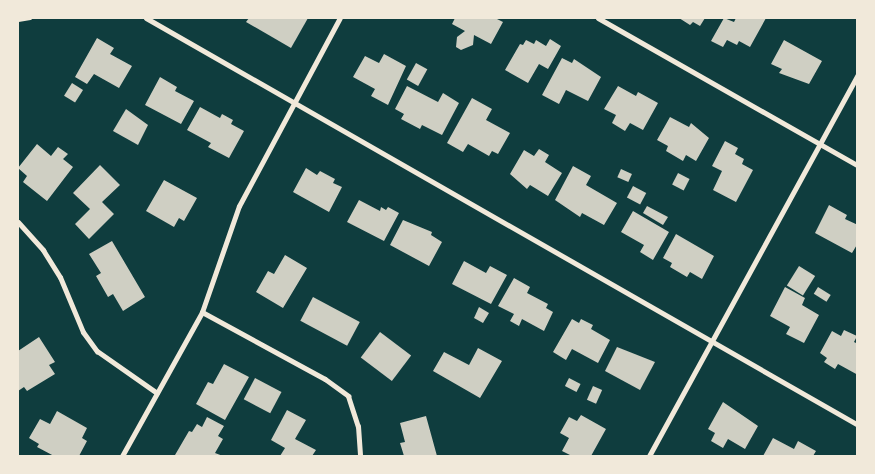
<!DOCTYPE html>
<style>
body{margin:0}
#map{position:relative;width:875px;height:474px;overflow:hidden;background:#0f3d3e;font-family:Raleway,sans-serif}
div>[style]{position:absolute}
.building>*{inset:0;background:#cfcfc3;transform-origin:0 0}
.path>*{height:3px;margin:-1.5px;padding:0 1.5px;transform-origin:1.5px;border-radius:1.5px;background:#f1e9da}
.minor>*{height:5px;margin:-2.5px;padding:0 2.5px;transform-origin:2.5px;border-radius:2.5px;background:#f1e9da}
span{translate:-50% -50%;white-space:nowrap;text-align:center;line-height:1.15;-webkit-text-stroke:4px #f1e9da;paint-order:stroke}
.frame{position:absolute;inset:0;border:19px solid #f1e9da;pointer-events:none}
</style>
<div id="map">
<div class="building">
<i style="clip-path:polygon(249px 18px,308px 18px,291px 48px,246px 22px)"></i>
<i style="clip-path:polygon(455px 18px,495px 18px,503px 22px,491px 44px,474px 35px,473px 45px,461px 50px,456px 47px,457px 37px,465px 31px,452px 24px)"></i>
<i style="clip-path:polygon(679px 18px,705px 18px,700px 26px,693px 22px,690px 25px)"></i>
<i style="clip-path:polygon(724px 18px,734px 22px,736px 18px,766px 18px,750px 47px,739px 41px,737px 45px,727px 40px,723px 47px,711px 41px)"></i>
<i style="clip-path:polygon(97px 38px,114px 48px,110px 54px,132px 66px,119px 88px,94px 74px,87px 84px,75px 77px)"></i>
<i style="clip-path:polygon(550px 39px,561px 46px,548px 69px,539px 64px,528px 83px,505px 70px,520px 44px,523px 45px,526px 40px,534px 44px,536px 40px,546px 46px)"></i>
<i style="clip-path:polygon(784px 40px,822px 61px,809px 84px,779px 73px,782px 69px,771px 64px)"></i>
<i style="clip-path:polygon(384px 54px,406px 66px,388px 105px,371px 96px,375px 89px,353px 77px,365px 56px,379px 63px)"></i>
<i style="clip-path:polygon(562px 58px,572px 63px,574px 59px,601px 77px,588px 101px,566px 90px,559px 104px,542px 95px)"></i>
<i style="left:416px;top:63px;width:13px;height:19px;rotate:29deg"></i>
<i style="clip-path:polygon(160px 77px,177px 87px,175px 91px,194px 101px,181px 124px,145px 105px)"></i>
<i style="left:72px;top:83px;width:13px;height:15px;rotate:32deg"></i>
<i style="clip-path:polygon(407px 86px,438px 102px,443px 93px,459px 103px,442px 135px,422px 125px,420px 129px,401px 119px,404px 114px,395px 109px)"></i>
<i style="clip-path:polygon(618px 86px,636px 96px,638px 92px,658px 103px,643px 130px,630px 123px,625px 131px,612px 123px,616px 115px,604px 109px)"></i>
<i style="clip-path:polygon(472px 98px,492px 109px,486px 120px,510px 133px,498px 154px,492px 151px,489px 156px,468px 144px,463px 152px,447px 143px)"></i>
<i style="clip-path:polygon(200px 107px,220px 118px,222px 114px,233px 120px,231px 124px,244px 131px,229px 158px,208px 147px,211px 143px,187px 130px)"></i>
<i style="clip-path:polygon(126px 109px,148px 125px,138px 145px,113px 131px)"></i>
<i style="clip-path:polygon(670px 117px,689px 127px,691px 123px,709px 138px,696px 161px,686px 155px,683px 161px,666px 151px,668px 146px,657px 140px)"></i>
<i style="clip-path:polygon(725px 141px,738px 148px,735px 154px,744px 159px,742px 164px,753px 170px,736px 202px,713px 190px,722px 171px,712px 166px)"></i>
<i style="clip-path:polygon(37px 144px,51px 156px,58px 147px,68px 154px,63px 159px,73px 167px,47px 201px,23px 182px,27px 176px,18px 168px)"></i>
<i style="clip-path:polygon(539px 149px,549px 155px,545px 162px,562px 173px,548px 196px,530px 185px,527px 189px,510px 174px,524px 150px,534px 156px)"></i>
<i style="clip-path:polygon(100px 165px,120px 185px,102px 202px,114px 214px,89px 239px,75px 224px,90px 209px,73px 193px)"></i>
<i style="clip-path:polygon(573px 166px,591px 176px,586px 185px,617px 203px,604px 225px,582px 213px,580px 217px,555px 200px)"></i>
<i style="clip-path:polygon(306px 168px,317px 175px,320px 171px,335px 179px,333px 183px,342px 187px,329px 212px,293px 192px)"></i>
<i style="left:621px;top:169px;width:12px;height:9px;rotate:24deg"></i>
<i style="left:678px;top:173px;width:13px;height:13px;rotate:27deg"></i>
<i style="clip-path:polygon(164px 180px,197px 198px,184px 221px,179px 218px,174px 227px,146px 211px)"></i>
<i style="left:633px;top:186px;width:15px;height:13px;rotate:28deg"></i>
<i style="clip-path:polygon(359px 200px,380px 211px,381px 207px,386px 210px,388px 207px,399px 213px,384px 241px,347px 222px)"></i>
<i style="clip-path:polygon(829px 205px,847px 215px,845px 219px,858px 225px,858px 243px,852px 253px,815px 233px)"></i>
<i style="clip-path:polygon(647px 206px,668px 217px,663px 225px,643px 213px)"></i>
<i style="clip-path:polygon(633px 211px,669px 232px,653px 260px,640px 252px,644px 245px,621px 232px)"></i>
<i style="clip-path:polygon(403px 220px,432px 232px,431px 235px,442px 242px,429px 266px,390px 245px)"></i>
<i style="clip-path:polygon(676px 234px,714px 256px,702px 279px,690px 272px,687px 277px,670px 267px,672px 263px,663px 258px)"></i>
<i style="clip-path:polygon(112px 241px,145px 297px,123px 311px,113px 294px,108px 297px,96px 276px,101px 273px,89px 254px)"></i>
<i style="clip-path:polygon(285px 255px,307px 268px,283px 308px,256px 292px,268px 271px,274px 274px)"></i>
<i style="clip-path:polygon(464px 261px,486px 273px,490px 266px,507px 275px,491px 304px,452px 284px)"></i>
<i style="left:799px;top:266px;width:19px;height:23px;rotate:32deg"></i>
<i style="clip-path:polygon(514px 278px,530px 287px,527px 293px,548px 304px,546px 308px,553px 312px,544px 331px,522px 319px,519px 326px,510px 321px,514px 314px,498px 306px)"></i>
<i style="clip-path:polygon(785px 287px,805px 298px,802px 305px,819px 315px,804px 343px,786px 334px,790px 327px,770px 316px)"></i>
<i style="left:818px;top:287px;width:15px;height:8px;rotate:32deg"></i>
<i style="left:313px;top:297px;width:53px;height:27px;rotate:28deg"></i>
<i style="clip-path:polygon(479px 307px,489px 313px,483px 323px,474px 318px)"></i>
<i style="clip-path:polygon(572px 319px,579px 323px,581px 319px,593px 325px,591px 329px,610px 340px,598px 363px,572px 349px,566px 360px,553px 352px)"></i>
<i style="clip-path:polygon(844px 330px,857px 336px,854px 342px,858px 344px,858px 375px,838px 364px,835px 369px,824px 362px,827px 358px,820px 353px,832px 331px,841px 336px)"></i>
<i style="left:380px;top:332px;width:39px;height:32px;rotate:37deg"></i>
<i style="clip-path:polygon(39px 337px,55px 362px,49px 365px,55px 374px,27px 391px,24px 387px,18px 391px,18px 351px)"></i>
<i style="clip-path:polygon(617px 347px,655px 362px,640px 390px,605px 371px)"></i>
<i style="clip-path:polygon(478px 348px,502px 361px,480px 398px,433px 371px,444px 352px,469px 365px)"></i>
<i style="clip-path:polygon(224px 364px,249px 377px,225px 420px,196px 404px,208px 382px,213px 384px)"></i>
<i style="left:255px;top:378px;width:30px;height:24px;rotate:28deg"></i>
<i style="left:569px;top:378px;width:13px;height:9px;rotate:27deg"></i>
<i style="left:593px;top:386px;width:10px;height:15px;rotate:24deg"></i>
<i style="clip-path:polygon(723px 402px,758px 426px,745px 449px,728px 439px,723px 448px,711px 441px,715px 433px,708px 429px)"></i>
<i style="clip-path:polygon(287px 410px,306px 420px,295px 439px,316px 450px,312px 456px,280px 456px,285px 448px,271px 440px)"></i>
<i style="clip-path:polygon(57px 411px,87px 428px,82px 438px,87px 441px,79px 456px,54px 456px,37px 447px,39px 444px,29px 438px,40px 419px,50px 424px)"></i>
<i style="clip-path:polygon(581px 415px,606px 429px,591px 456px,572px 456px,562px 451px,569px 438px,560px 433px,569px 417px,577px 421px)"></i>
<i style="clip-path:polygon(426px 416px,437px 456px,404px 456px,400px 443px,405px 442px,400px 423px)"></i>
<i style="clip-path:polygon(207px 417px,224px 426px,218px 436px,223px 439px,215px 453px,223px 456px,175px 455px,189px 431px,192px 432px,197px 424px,202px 427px)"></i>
<i style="clip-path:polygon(773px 438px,794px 449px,798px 441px,816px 451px,813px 456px,763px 456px)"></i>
</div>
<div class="path">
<i style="left:18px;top:20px;width:12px;rotate:-9deg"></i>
</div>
<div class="minor">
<i style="left:146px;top:18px;width:820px;rotate:29.75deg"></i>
<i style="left:598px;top:18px;width:299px;rotate:29.6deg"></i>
<i style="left:18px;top:222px;width:38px;rotate:48deg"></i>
<i style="left:43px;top:250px;width:32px;rotate:58deg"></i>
<i style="left:60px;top:277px;width:60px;rotate:67.3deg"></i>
<i style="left:83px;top:332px;width:24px;rotate:54deg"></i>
<i style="left:97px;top:351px;width:73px;rotate:35deg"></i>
<i style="left:202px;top:312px;width:140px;rotate:28.6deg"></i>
<i style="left:325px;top:379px;width:29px;rotate:36deg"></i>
<i style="left:348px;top:396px;width:32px;rotate:72deg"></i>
<i style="left:358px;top:426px;width:30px;rotate:86deg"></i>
<i style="left:122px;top:456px;width:165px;rotate:-60.9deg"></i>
<i style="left:202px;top:312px;width:112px;rotate:-70.8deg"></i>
<i style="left:239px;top:206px;width:213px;rotate:-61.8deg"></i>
<i style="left:649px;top:456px;width:435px;rotate:-61.3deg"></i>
</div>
<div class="frame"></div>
</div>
